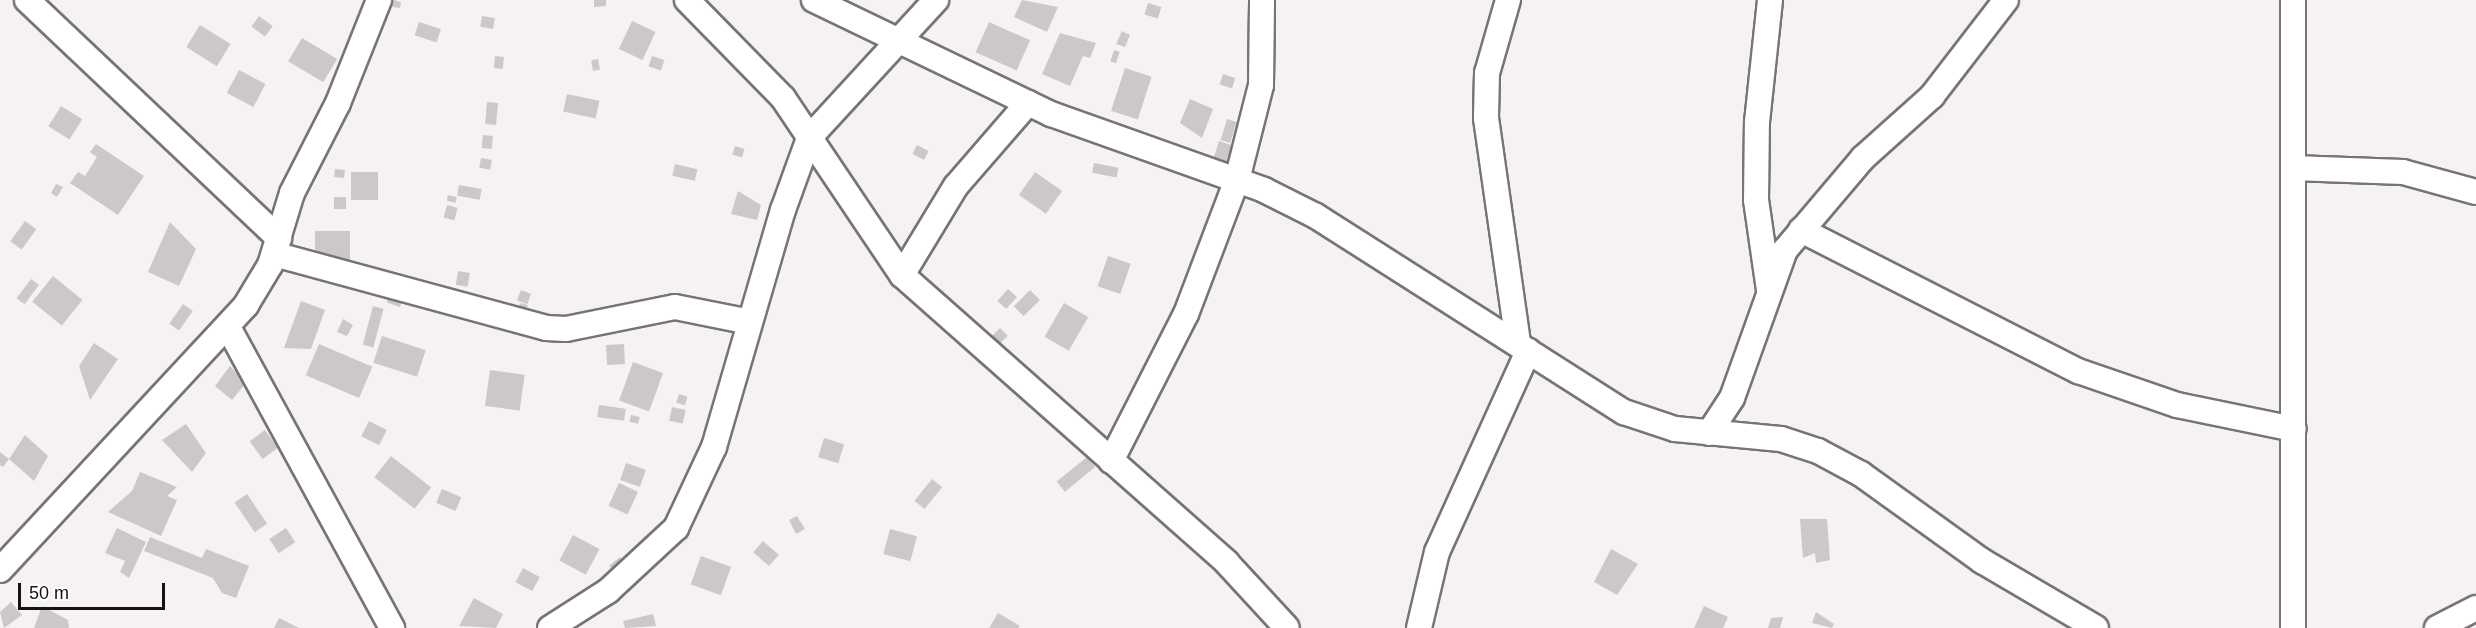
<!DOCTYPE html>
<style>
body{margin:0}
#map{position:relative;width:2476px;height:628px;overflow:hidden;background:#f6f2f3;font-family:Helvetica,sans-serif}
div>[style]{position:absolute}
.building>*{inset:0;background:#ccc8c9;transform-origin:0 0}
.roads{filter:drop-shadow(2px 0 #777475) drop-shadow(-2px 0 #777475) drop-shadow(0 2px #777475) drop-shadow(0 -2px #777475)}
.minor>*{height:24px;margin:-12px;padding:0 12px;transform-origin:12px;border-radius:12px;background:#fff}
span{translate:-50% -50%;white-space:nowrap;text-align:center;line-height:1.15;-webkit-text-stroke:4.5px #fff;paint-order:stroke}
.scale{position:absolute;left:18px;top:583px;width:147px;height:27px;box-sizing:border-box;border:3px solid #141213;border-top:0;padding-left:8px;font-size:18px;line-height:21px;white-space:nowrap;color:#141213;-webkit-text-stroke:4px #fff;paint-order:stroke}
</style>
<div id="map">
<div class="building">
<i style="clip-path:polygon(394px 0,401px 2px,400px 8px,392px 7px)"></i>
<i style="clip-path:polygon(594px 0,606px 0,606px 6px,594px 7px)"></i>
<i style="clip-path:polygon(1022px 0,1058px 7px,1047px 32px,1014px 17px)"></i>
<i style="left:1148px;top:3px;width:14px;height:12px;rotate:17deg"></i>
<i style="left:259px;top:16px;width:17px;height:13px;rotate:36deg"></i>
<i style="left:482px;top:16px;width:13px;height:11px;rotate:9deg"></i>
<i style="left:632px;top:21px;width:26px;height:31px;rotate:25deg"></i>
<i style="left:419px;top:22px;width:23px;height:14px;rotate:18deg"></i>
<i style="left:989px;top:22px;width:45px;height:33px;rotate:24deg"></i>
<i style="left:200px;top:25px;width:36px;height:26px;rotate:32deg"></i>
<i style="clip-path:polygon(1122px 31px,1130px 35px,1125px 47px,1116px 44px)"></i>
<i style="clip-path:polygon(1060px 33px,1096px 43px,1090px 58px,1083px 56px,1070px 86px,1042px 74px)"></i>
<i style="left:302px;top:38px;width:41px;height:27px;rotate:31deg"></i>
<i style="left:1114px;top:50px;width:6px;height:12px;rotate:18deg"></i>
<i style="left:495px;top:56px;width:9px;height:12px;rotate:6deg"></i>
<i style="left:652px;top:56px;width:13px;height:11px;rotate:18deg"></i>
<i style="left:598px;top:59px;width:11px;height:7px;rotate:80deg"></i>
<i style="left:1125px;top:68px;width:28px;height:45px;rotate:18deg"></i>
<i style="left:239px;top:70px;width:30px;height:26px;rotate:28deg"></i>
<i style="left:1223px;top:74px;width:13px;height:11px;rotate:18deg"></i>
<i style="left:567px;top:94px;width:33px;height:18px;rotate:12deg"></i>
<i style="clip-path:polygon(1190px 99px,1213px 109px,1202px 138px,1180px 123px)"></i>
<i style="left:487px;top:102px;width:11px;height:22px;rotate:5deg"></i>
<i style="left:61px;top:106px;width:25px;height:24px;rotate:32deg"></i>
<i style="left:1227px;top:119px;width:10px;height:22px;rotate:17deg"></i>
<i style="left:483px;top:135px;width:10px;height:13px;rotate:6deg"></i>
<i style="left:1219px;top:141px;width:16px;height:22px;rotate:18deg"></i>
<i style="clip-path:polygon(96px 144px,144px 176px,118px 215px,70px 183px,78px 172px,85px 176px,97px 157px,90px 152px)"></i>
<i style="left:917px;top:145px;width:13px;height:10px;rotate:27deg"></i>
<i style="left:735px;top:146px;width:10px;height:9px;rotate:17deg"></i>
<i style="left:481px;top:158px;width:11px;height:10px;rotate:10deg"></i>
<i style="left:1094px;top:163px;width:25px;height:10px;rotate:11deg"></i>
<i style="left:675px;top:164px;width:23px;height:12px;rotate:13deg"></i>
<i style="left:335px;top:169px;width:10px;height:8px;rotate:6deg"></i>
<i style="left:351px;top:172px;width:27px;height:28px"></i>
<i style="left:1035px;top:172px;width:33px;height:28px;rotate:35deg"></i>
<i style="clip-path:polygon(56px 184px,63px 187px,57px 197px,51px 193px)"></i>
<i style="left:459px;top:185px;width:23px;height:11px;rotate:10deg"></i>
<i style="clip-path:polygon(738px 191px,761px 205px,757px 220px,731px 214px)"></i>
<i style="left:448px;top:195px;width:9px;height:6px;rotate:13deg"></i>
<i style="left:334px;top:197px;width:12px;height:12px"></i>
<i style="left:447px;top:205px;width:11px;height:13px;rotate:15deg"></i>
<i style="left:25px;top:221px;width:14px;height:25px;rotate:36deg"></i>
<i style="clip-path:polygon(170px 222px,196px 249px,179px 286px,148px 272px)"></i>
<i style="left:350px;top:231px;width:30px;height:35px;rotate:90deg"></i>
<i style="left:1108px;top:256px;width:24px;height:32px;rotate:19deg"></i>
<i style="left:458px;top:271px;width:12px;height:14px;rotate:9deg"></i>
<i style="left:53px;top:276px;width:38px;height:33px;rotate:39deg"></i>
<i style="left:31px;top:279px;width:10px;height:24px;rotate:37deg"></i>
<i style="left:1008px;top:289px;width:12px;height:16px;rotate:42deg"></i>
<i style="left:521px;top:290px;width:11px;height:11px;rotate:22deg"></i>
<i style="left:1030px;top:290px;width:14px;height:23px;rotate:45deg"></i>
<i style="left:391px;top:291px;width:14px;height:12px;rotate:21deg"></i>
<i style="clip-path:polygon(301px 301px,325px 310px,311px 349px,284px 348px)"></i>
<i style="left:520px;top:303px;width:8px;height:7px;rotate:14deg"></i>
<i style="left:1064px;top:303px;width:28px;height:39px;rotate:30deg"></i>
<i style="left:183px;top:304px;width:12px;height:24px;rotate:35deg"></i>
<i style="left:373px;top:306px;width:11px;height:40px;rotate:15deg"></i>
<i style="clip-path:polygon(343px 319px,353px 325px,347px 336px,337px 332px)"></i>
<i style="left:1000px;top:328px;width:11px;height:13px;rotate:45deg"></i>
<i style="left:382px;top:336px;width:46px;height:28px;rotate:18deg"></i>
<i style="clip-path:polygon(94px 343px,118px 359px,90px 400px,79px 366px)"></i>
<i style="left:319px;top:344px;width:58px;height:34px;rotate:23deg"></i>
<i style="left:624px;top:344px;width:20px;height:18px;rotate:87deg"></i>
<i style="left:633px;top:362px;width:32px;height:41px;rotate:20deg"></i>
<i style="clip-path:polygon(230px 366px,246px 383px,232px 400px,215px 386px)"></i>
<i style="left:490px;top:370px;width:35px;height:36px;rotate:8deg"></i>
<i style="left:679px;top:394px;width:9px;height:9px;rotate:18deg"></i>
<i style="left:599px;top:405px;width:27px;height:12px;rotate:8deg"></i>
<i style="left:672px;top:407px;width:14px;height:14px;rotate:12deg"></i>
<i style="left:631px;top:415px;width:9px;height:7px;rotate:13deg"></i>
<i style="left:369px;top:421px;width:20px;height:17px;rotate:27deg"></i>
<i style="clip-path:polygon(186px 424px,206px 453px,192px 472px,162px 440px)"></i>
<i style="left:265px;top:430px;width:22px;height:19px;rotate:54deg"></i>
<i style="clip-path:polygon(25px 435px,48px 456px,34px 481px,9px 459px)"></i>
<i style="left:824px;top:438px;width:21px;height:20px;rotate:17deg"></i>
<i style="clip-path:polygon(0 452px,9px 459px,3px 467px,0 465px)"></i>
<i style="left:391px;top:456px;width:51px;height:27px;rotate:38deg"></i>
<i style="left:1087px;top:457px;width:13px;height:39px;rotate:51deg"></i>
<i style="left:626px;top:463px;width:21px;height:18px;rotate:19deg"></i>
<i style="clip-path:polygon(140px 472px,177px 487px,167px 496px,177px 500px,161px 536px,108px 512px,132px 491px)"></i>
<i style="left:932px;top:479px;width:13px;height:28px;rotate:39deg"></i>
<i style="left:619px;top:483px;width:21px;height:25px;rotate:25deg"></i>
<i style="left:442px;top:489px;width:21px;height:15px;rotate:23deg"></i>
<i style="left:247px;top:494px;width:36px;height:15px;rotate:56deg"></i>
<i style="clip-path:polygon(797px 516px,805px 529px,796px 534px,789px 520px)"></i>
<i style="clip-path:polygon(1800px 519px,1827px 519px,1830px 560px,1816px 563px,1815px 553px,1803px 558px)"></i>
<i style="clip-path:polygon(117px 528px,146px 542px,129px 578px,120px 572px,125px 561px,105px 553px)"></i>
<i style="left:286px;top:528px;width:17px;height:20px;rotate:57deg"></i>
<i style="left:890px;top:529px;width:28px;height:26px;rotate:15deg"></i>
<i style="left:573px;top:535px;width:30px;height:29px;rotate:28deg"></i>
<i style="clip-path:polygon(150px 537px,202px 558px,206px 549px,249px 566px,236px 598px,222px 593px,213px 578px,144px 551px)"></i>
<i style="left:763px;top:541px;width:21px;height:15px;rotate:41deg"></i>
<i style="clip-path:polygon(1611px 549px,1638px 564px,1617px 595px,1594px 582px)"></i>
<i style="left:701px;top:556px;width:32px;height:30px;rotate:20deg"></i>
<i style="left:620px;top:557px;width:13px;height:14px;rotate:51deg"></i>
<i style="left:523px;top:568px;width:19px;height:16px;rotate:28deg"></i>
<i style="clip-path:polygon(474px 598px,503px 614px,496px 628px,459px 626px)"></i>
<i style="clip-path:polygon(11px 602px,22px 615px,4px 628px,0 612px)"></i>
<i style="clip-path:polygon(42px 606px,68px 620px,69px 628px,34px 628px)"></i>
<i style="clip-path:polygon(1704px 606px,1728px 617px,1723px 628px,1694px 628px)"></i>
<i style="clip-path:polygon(1816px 612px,1834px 624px,1832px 628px,1812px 623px)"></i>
<i style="clip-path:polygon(998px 613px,1020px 626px,1018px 628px,989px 628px)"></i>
<i style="clip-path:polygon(653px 614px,656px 626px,625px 628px,623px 621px)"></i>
<i style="clip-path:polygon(1783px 617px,1780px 628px,1768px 628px,1771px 618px)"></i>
<i style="clip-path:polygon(279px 618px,299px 628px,274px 628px)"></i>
</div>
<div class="roads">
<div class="minor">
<i style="left:27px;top:0;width:347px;rotate:43.4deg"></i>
<i style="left:687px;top:0;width:137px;rotate:45.6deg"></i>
<i style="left:783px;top:98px;width:213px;rotate:56.1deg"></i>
<i style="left:902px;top:275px;width:434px;rotate:41.5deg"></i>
<i style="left:1227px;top:563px;width:88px;rotate:47.3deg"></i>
<i style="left:814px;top:0;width:263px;rotate:25.7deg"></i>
<i style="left:1051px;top:114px;width:226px;rotate:19.6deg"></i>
<i style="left:1264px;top:190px;width:58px;rotate:26.6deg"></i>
<i style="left:1316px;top:216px;width:365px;rotate:32.5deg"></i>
<i style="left:1624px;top:412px;width:54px;rotate:18.4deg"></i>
<i style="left:1675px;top:429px;width:106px;rotate:5.4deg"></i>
<i style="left:1781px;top:439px;width:39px;rotate:18deg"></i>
<i style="left:1818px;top:451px;width:49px;rotate:28.1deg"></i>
<i style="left:1861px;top:474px;width:149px;rotate:35.7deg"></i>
<i style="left:1982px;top:561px;width:132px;rotate:30.4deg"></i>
<i style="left:1508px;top:0;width:76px;rotate:106deg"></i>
<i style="left:1487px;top:73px;width:45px;rotate:91.3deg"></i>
<i style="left:1486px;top:118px;width:227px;rotate:81.9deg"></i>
<i style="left:2293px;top:168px;width:110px;rotate:2.1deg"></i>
<i style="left:2403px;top:172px;width:76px;rotate:15.3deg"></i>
<i style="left:1801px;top:230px;width:311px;rotate:27deg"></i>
<i style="left:2078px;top:371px;width:105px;rotate:19deg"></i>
<i style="left:2177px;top:405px;width:119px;rotate:11.6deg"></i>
<i style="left:274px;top:254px;width:282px;rotate:15.2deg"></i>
<i style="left:546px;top:328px;width:20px;rotate:3deg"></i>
<i style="left:566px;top:329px;width:111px;rotate:-11.4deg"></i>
<i style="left:675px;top:307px;width:76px;rotate:11.3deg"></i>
<i style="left:902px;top:275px;width:104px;rotate:-58.8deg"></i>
<i style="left:956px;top:186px;width:110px;rotate:-49.1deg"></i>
<i style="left:1769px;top:290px;width:91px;rotate:-98.2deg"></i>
<i style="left:1756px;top:200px;width:78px;rotate:-89.3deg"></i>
<i style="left:1757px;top:122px;width:123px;rotate:-83.9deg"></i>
<i style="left:228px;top:327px;width:343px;rotate:61.4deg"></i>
<i style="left:1709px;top:433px;width:42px;rotate:-56.7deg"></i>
<i style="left:1732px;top:398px;width:157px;rotate:-70.3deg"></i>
<i style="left:1785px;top:250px;width:121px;rotate:-49.7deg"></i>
<i style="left:1863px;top:158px;width:93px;rotate:-41.9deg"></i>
<i style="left:1932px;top:96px;width:121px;rotate:-52.4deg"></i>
<i style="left:1111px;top:461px;width:165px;rotate:-63deg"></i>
<i style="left:1186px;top:314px;width:143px;rotate:-69.2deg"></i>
<i style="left:1237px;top:180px;width:98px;rotate:-75.8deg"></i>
<i style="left:1261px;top:85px;width:85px;rotate:-89.3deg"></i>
<i style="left:0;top:570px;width:362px;rotate:-47.1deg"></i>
<i style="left:246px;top:305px;width:47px;rotate:-59deg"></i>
<i style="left:270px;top:265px;width:75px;rotate:-73deg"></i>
<i style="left:292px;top:193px;width:101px;rotate:-62.9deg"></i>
<i style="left:338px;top:103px;width:111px;rotate:-68.3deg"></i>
<i style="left:550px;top:628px;width:69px;rotate:-32.5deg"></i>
<i style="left:608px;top:591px;width:93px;rotate:-42.8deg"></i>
<i style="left:676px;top:528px;width:89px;rotate:-64.9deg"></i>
<i style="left:714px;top:447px;width:247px;rotate:-73.8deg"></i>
<i style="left:783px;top:210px;width:77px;rotate:-70.1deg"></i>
<i style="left:809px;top:138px;width:188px;rotate:-47.4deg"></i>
<i style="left:1419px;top:628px;width:78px;rotate:-76.7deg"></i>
<i style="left:1437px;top:552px;width:221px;rotate:-65.6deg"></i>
<i style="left:2293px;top:628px;width:628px;rotate:-90deg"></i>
<i style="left:2437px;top:628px;width:44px;rotate:-27.1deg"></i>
</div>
</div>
<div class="scale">50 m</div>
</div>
